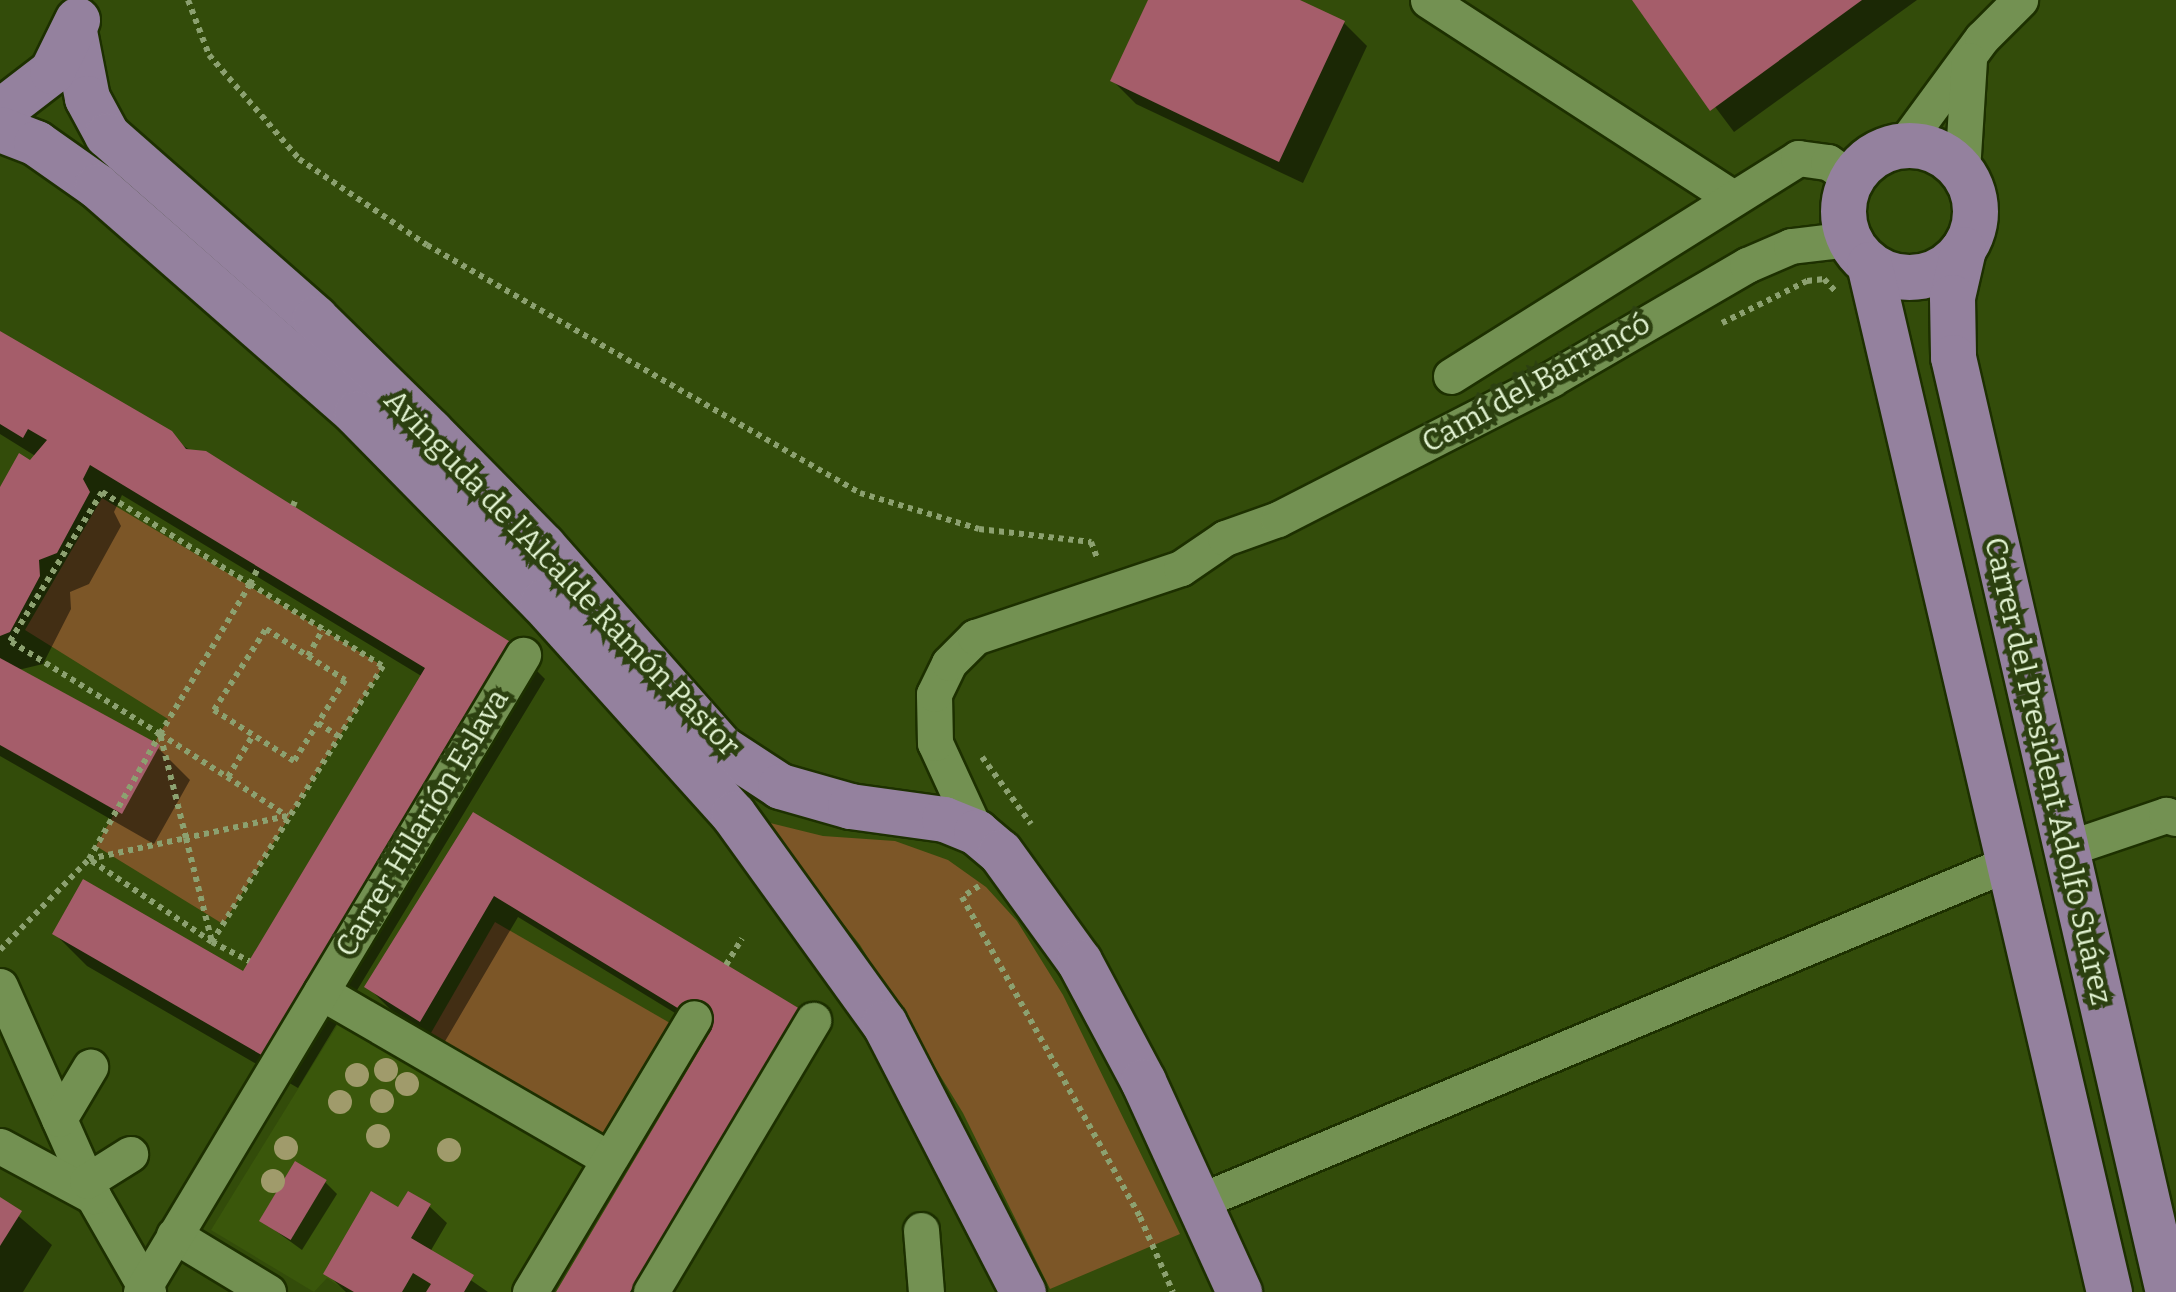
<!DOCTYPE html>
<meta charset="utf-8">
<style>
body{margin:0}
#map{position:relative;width:2176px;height:1292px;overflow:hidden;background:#334c0a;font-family:Bitter,serif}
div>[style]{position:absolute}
.built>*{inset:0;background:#3a570b}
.green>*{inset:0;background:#7c5627;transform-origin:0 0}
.shadow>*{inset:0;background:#0007}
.building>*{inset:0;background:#a55d6a;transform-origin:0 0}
.path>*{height:6px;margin-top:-3px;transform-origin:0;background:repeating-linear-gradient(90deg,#8ca170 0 5px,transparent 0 10px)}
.roads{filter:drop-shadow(2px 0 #1d3000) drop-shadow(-2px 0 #1d3000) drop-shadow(0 2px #1d3000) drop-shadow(0 -2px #1d3000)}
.minor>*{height:35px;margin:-17.5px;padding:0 17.5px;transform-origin:17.5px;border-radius:17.5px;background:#739152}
.major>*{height:45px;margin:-22.5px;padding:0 22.5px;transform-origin:22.5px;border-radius:22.5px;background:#94819e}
.major>.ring{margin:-22.5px;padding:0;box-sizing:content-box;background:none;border:45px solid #94819e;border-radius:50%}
.trees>*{width:24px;height:24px;margin:-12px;border-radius:50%;background:#a09b6b}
span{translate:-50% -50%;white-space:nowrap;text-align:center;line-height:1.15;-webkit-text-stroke:9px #2c4010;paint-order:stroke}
.street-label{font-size:30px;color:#e3f4d3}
</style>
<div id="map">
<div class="built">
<i style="clip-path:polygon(340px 1021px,589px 1164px,514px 1292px,348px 1292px,327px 1278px,314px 1292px,211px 1230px)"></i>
</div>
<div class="green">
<i style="clip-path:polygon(102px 498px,383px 666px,223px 924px,96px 846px,168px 719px,25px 630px)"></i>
<i style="clip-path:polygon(762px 821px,823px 836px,895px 841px,948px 860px,986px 887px,1017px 921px,1063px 995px,1180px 1234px,1050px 1289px,963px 1113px,860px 945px)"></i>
<i style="left:495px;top:922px;width:209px;height:133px;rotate:30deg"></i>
</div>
<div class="shadow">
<i style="clip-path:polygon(1150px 0,1294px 0,1344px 23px,1367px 46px,1303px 183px,1136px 104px,1113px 81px)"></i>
<i style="clip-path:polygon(1635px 0,1917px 0,1734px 132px)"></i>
<i style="clip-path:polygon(0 334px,513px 647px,545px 679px,298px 1088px,87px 966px,55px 934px,244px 974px,423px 677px,122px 495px,114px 512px,121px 526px,89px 584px,70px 592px,71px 609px,43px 664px,18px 670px,158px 748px,190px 780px,154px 844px,0 756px,0 492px,37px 457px,0 434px)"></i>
<i style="clip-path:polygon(474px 816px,798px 1011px,667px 1292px,559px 1292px,711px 1035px,518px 917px,444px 1043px,391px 1010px,368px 987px)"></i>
<i style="clip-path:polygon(325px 1182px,337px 1194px,302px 1250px,262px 1221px)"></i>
<i style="clip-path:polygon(0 1200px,52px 1245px,23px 1292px,0 1292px)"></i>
<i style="clip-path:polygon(429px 1206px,447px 1223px,430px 1252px,488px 1292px,346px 1292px,326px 1273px,399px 1211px)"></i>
</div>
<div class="building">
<i style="clip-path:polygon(1148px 0,1300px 0,1345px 21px,1279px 162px,1110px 81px)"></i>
<i style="clip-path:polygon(1632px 0,1862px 0,1710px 111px)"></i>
<i style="clip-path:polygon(0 331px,172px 431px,186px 449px,206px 451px,515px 645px,265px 1057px,52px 934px,83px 879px,243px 971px,425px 668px,90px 465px,83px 479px,90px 492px,57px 553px,39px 560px,40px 576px,10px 632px,0 636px,0 487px,19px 453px,30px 460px,47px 440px,28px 429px,23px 438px,0 424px)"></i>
<i style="clip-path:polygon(0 658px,160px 745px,122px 814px,0 745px)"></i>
<i style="clip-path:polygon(473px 812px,800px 1009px,630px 1292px,556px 1292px,712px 1029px,494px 896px,420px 1022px,364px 987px)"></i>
<i style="left:295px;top:1161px;width:37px;height:70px;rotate:31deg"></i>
<i style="clip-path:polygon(371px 1191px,398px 1207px,408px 1191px,431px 1204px,411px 1238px,474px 1275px,464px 1292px,426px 1292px,431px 1284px,413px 1273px,402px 1292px,354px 1292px,323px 1274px)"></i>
<i style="clip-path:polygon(0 1197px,22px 1211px,0 1246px)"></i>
</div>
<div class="path">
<i style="left:188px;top:0;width:59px;rotate:69.1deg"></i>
<i style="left:209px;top:55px;width:138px;rotate:49.1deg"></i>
<i style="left:299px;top:159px;width:154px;rotate:33.9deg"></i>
<i style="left:427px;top:245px;width:499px;rotate:29.8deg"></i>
<i style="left:860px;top:493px;width:124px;rotate:16.8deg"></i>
<i style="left:979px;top:529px;width:113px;rotate:6.6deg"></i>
<i style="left:1091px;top:542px;width:19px;rotate:69deg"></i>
<i style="left:1722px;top:323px;width:95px;rotate:-26.3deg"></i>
<i style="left:1807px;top:281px;width:17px;rotate:-7deg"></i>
<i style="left:1824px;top:279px;width:16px;rotate:47deg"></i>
<i style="left:293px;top:506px;width:5px;rotate:-68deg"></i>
<i style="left:266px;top:629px;width:94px;rotate:32.8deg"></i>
<i style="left:345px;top:680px;width:96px;rotate:122.2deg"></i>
<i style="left:294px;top:761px;width:95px;rotate:-147.5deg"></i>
<i style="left:214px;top:710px;width:96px;rotate:-57.3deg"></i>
<i style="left:308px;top:656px;width:31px;rotate:-61deg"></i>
<i style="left:318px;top:723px;width:24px;rotate:33deg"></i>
<i style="left:160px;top:734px;width:176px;rotate:-148.2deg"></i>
<i style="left:10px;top:641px;width:175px;rotate:-58.3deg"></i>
<i style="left:102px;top:492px;width:174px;rotate:31.9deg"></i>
<i style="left:250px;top:584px;width:156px;rotate:31.7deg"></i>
<i style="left:383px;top:666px;width:325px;rotate:121.8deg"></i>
<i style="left:212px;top:942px;width:148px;rotate:-146deg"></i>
<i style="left:89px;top:859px;width:144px;rotate:-60.4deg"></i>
<i style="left:160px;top:734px;width:175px;rotate:-59deg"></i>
<i style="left:250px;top:584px;width:18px;rotate:-63deg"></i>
<i style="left:160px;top:734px;width:80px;rotate:32.7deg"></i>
<i style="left:227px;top:777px;width:72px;rotate:33deg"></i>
<i style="left:287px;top:816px;width:103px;rotate:167.7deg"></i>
<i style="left:186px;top:838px;width:107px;rotate:-104deg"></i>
<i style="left:982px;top:757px;width:83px;rotate:53.8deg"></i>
<i style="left:228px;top:777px;width:49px;rotate:-59.2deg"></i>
<i style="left:979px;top:886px;width:20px;rotate:147deg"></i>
<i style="left:962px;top:897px;width:366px;rotate:60.9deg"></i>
<i style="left:1140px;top:1217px;width:82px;rotate:66.3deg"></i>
<i style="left:0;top:950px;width:127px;rotate:-45.6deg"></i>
<i style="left:89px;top:859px;width:99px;rotate:-12.2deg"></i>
<i style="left:186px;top:838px;width:107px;rotate:76deg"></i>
<i style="left:212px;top:942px;width:42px;rotate:27.2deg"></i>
<i style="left:726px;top:965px;width:31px;rotate:-59deg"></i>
</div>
<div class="roads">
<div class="minor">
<i style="left:1428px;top:0;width:364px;rotate:33deg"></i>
<i style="left:1904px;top:144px;width:132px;rotate:-53.7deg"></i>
<i style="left:1982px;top:38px;width:54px;rotate:-45deg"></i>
<i style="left:1962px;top:171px;width:111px;rotate:-86.4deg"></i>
<i style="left:1451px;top:376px;width:410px;rotate:-32.1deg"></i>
<i style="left:1798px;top:158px;width:30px;rotate:8deg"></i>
<i style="left:1828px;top:162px;width:28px;rotate:35deg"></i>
<i style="left:976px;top:832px;width:98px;rotate:-114.7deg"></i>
<i style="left:935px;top:743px;width:49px;rotate:-91.2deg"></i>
<i style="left:934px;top:694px;width:34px;rotate:-64deg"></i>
<i style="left:949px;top:663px;width:37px;rotate:-45deg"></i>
<i style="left:975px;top:637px;width:217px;rotate:-18.5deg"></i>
<i style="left:1181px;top:568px;width:53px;rotate:-34.3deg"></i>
<i style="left:1225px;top:538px;width:56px;rotate:-19.7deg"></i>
<i style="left:1278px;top:519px;width:307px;rotate:-27.1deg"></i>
<i style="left:1551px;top:379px;width:227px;rotate:-30.2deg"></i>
<i style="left:1747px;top:265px;width:48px;rotate:-23.4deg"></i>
<i style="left:1791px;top:246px;width:58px;rotate:-6.9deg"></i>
<i style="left:2066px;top:849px;width:106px;rotate:-18.8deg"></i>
<i style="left:2166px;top:815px;width:10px;rotate:17deg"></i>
<i style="left:0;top:986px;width:230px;rotate:66.1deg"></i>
<i style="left:93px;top:1196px;width:111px;rotate:60.2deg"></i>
<i style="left:321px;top:992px;width:333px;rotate:30.1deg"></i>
<i style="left:59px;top:1119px;width:61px;rotate:-59.2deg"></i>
<i style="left:0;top:1146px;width:106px;rotate:28.3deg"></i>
<i style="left:87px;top:1181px;width:51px;rotate:-32.1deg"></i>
<i style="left:1198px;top:1202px;width:881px;rotate:-22.69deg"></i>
<i style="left:921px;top:1230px;width:62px;rotate:85.4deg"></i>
<i style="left:174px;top:1235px;width:110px;rotate:31.2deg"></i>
<i style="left:141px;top:1292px;width:743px;rotate:-59.05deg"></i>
<i style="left:530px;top:1292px;width:319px;rotate:-59.1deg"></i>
<i style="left:651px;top:1292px;width:317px;rotate:-59.2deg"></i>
</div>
<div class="major">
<i style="left:74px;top:31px;width:68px;rotate:79deg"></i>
<i style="left:87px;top:98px;width:42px;rotate:61.6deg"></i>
<i style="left:107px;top:135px;width:277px;rotate:41.3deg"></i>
<i style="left:315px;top:318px;width:161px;rotate:44.5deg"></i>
<i style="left:430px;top:431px;width:161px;rotate:45.5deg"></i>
<i style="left:543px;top:546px;width:270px;rotate:48.5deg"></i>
<i style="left:722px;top:748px;width:69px;rotate:33.2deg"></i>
<i style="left:780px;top:786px;width:73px;rotate:15.9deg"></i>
<i style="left:850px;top:806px;width:95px;rotate:7.9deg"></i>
<i style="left:944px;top:819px;width:35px;rotate:22deg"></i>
<i style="left:976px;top:832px;width:31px;rotate:40deg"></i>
<i style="left:1000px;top:852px;width:135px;rotate:54.1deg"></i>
<i style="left:1079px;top:961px;width:136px;rotate:61.9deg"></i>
<i style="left:1143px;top:1081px;width:232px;rotate:65.5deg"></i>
<i style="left:0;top:111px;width:66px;rotate:-37.6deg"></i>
<i style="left:52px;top:71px;width:57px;rotate:-63.9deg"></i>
<i style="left:0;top:129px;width:39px;rotate:21deg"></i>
<i style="left:36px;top:143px;width:75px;rotate:35.2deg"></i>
<i style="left:97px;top:186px;width:344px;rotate:41.2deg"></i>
<i style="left:356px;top:413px;width:265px;rotate:45.5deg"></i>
<i style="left:542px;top:602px;width:285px;rotate:48deg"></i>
<i style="left:733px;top:814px;width:258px;rotate:54.2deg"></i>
<i style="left:884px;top:1023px;width:303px;rotate:62.7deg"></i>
<i class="ring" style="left:1843px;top:145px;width:87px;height:87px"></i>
<i style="left:1963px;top:249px;width:49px;rotate:102.9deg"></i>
<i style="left:1952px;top:297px;width:60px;rotate:89deg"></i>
<i style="left:1953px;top:357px;width:959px;rotate:77.05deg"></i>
<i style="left:1869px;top:264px;width:1056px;rotate:76.86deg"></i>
</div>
</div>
<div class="trees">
<i style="left:386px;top:1070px"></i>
<i style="left:357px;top:1075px"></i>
<i style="left:407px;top:1084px"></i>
<i style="left:382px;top:1101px"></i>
<i style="left:340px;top:1102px"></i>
<i style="left:378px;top:1136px"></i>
<i style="left:286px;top:1148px"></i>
<i style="left:449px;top:1150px"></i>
<i style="left:273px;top:1181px"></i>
</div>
<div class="street-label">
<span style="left:1536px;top:383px;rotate:-29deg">Camí del Barrancó</span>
<span style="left:562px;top:573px;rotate:46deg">Avinguda de l'Alcalde Ramón Pastor</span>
<span style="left:2048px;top:771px;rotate:77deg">Carrer del President Adolfo Suárez</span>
<span style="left:422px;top:823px;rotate:-59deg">Carrer Hilarión Eslava</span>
</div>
</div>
